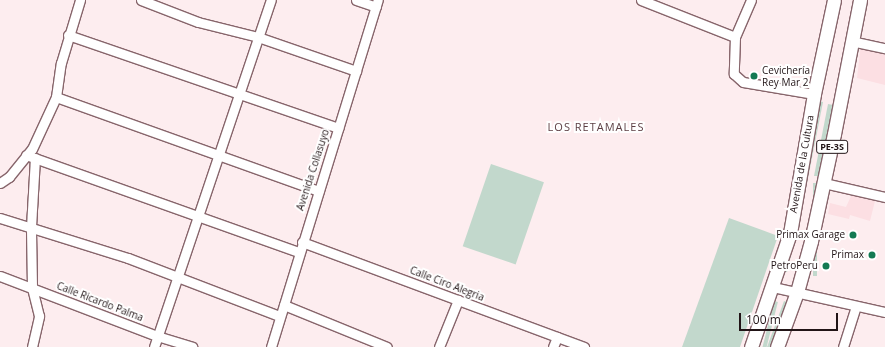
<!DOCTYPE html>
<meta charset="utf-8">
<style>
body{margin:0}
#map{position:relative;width:885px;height:347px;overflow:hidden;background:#fdedef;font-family:"Open Sans",sans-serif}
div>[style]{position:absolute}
.built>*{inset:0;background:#fcdfe3}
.green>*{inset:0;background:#c2d8cc;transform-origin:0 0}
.roads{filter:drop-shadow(1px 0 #87656b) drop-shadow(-1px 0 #87656b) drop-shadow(0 1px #87656b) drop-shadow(0 -1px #87656b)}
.minor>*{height:9px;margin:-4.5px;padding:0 4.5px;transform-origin:4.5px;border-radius:4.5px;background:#fff}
.highway>*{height:13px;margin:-6.5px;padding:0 6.5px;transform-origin:6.5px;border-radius:6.5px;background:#fff}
.dots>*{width:11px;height:11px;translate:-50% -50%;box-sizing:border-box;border:2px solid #fff;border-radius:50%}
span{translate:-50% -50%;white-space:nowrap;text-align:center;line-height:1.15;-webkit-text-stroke:4px #fff;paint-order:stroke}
.shield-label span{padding:1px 3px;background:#fff;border:1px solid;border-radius:3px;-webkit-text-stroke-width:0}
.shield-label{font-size:9px;color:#211416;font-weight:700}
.poi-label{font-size:10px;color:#211416}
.left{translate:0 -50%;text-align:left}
.right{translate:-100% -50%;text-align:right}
.street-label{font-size:10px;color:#211416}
.neighbourhood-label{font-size:11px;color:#5c3e43;letter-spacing:1px}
.scale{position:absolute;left:739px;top:313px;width:99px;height:18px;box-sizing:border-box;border:2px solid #211416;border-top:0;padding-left:5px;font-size:12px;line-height:14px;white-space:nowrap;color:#211416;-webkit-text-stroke:3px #fff;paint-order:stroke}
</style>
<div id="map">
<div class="built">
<i style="clip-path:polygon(861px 44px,885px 49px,885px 85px,857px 78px)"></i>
<i style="clip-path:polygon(852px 194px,876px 197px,870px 221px,850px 215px,849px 219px,828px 214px,830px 203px,846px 207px)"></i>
</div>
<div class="green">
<i style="clip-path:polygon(819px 101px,823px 102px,802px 209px,787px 272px,783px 272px)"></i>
<i style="clip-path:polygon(828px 104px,833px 105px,818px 176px,814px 176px)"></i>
<i style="left:491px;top:164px;width:56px;height:87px;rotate:19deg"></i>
<i style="left:813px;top:183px;width:4px;height:93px"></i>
<i style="clip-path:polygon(729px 218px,778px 236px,740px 347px,682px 347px)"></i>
<i style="left:774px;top:301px;width:4px;height:49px;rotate:14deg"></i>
<i style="clip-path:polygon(784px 301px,787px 302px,771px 347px,767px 347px)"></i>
</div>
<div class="roads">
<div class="minor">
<i style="left:141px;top:0;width:61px;rotate:21.1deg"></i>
<i style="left:198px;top:22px;width:62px;rotate:14deg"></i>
<i style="left:258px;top:37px;width:104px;rotate:19.1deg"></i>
<i style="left:356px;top:0;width:21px;rotate:19deg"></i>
<i style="left:641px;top:0;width:101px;rotate:21.5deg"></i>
<i style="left:735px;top:37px;width:37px;rotate:92deg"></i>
<i style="left:734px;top:74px;width:12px;rotate:42deg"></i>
<i style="left:743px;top:82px;width:72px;rotate:9.6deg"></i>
<i style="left:68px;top:35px;width:286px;rotate:19deg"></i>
<i style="left:735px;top:37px;width:40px;rotate:-66.6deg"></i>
<i style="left:851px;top:41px;width:35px;rotate:12deg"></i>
<i style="left:56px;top:97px;width:279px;rotate:19.7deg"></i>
<i style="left:26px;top:155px;width:290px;rotate:19.6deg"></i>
<i style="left:0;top:183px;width:11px;rotate:-34deg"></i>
<i style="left:9px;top:177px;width:36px;rotate:-51deg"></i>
<i style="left:32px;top:149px;width:57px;rotate:-65.2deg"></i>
<i style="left:56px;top:97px;width:34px;rotate:-82deg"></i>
<i style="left:61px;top:63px;width:66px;rotate:-73.2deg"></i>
<i style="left:824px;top:183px;width:63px;rotate:12.9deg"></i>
<i style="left:0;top:218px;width:134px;rotate:17.4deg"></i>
<i style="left:128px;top:258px;width:162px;rotate:21deg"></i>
<i style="left:302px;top:242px;width:301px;rotate:20.4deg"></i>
<i style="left:0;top:276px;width:168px;rotate:20.9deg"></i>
<i style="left:157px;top:336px;width:37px;rotate:17deg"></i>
<i style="left:773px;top:287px;width:115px;rotate:12.6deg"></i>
<i style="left:284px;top:305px;width:111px;rotate:22.2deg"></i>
<i style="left:32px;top:347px;width:32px;rotate:-77deg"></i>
<i style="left:39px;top:316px;width:30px;rotate:-104deg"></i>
<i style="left:32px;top:287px;width:60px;rotate:-91deg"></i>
<i style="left:31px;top:227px;width:69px;rotate:-86.7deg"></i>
<i style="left:154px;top:347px;width:366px;rotate:-71.4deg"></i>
<i style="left:271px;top:347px;width:363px;rotate:-72.9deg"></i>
<i style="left:439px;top:347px;width:51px;rotate:-68deg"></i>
<i style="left:553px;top:347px;width:11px;rotate:-68deg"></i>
<i style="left:843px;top:347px;width:43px;rotate:-72.4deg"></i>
</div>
<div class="highway">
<i style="left:751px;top:347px;width:120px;rotate:-71.1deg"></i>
<i style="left:790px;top:233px;width:141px;rotate:-80.2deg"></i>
<i style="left:814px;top:94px;width:96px;rotate:-78deg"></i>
<i style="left:777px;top:347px;width:59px;rotate:-70deg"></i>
<i style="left:797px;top:292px;width:53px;rotate:-74.6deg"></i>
<i style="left:811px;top:241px;width:109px;rotate:-77.9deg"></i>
<i style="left:834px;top:134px;width:136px;rotate:-79deg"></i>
</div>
</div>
<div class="dots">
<i style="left:754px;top:76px;background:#137a53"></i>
<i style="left:853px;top:235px;background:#137a53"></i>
<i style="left:872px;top:255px;background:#137a53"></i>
<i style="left:826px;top:266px;background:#137a53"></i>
</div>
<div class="shield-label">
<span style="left:832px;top:147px">PE-3S</span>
</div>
<div class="poi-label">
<span class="left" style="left:762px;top:76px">Cevichería<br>Rey Mar 2</span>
<span class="right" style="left:845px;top:235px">Primax Garage</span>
<span class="right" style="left:864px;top:255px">Primax</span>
<span class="right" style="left:818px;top:266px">PetroPeru</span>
</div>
<div class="street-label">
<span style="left:802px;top:164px;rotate:-80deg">Avenida de la Cultura</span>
<span style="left:313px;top:170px;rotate:-72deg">Avenida Collasuyo</span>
<span style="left:447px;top:284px;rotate:21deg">Calle Ciro Alegria</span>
<span style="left:100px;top:302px;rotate:21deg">Calle Ricardo Palma</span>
</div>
<div class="neighbourhood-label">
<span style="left:596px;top:127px">LOS RETAMALES</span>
</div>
<div class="scale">100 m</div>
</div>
